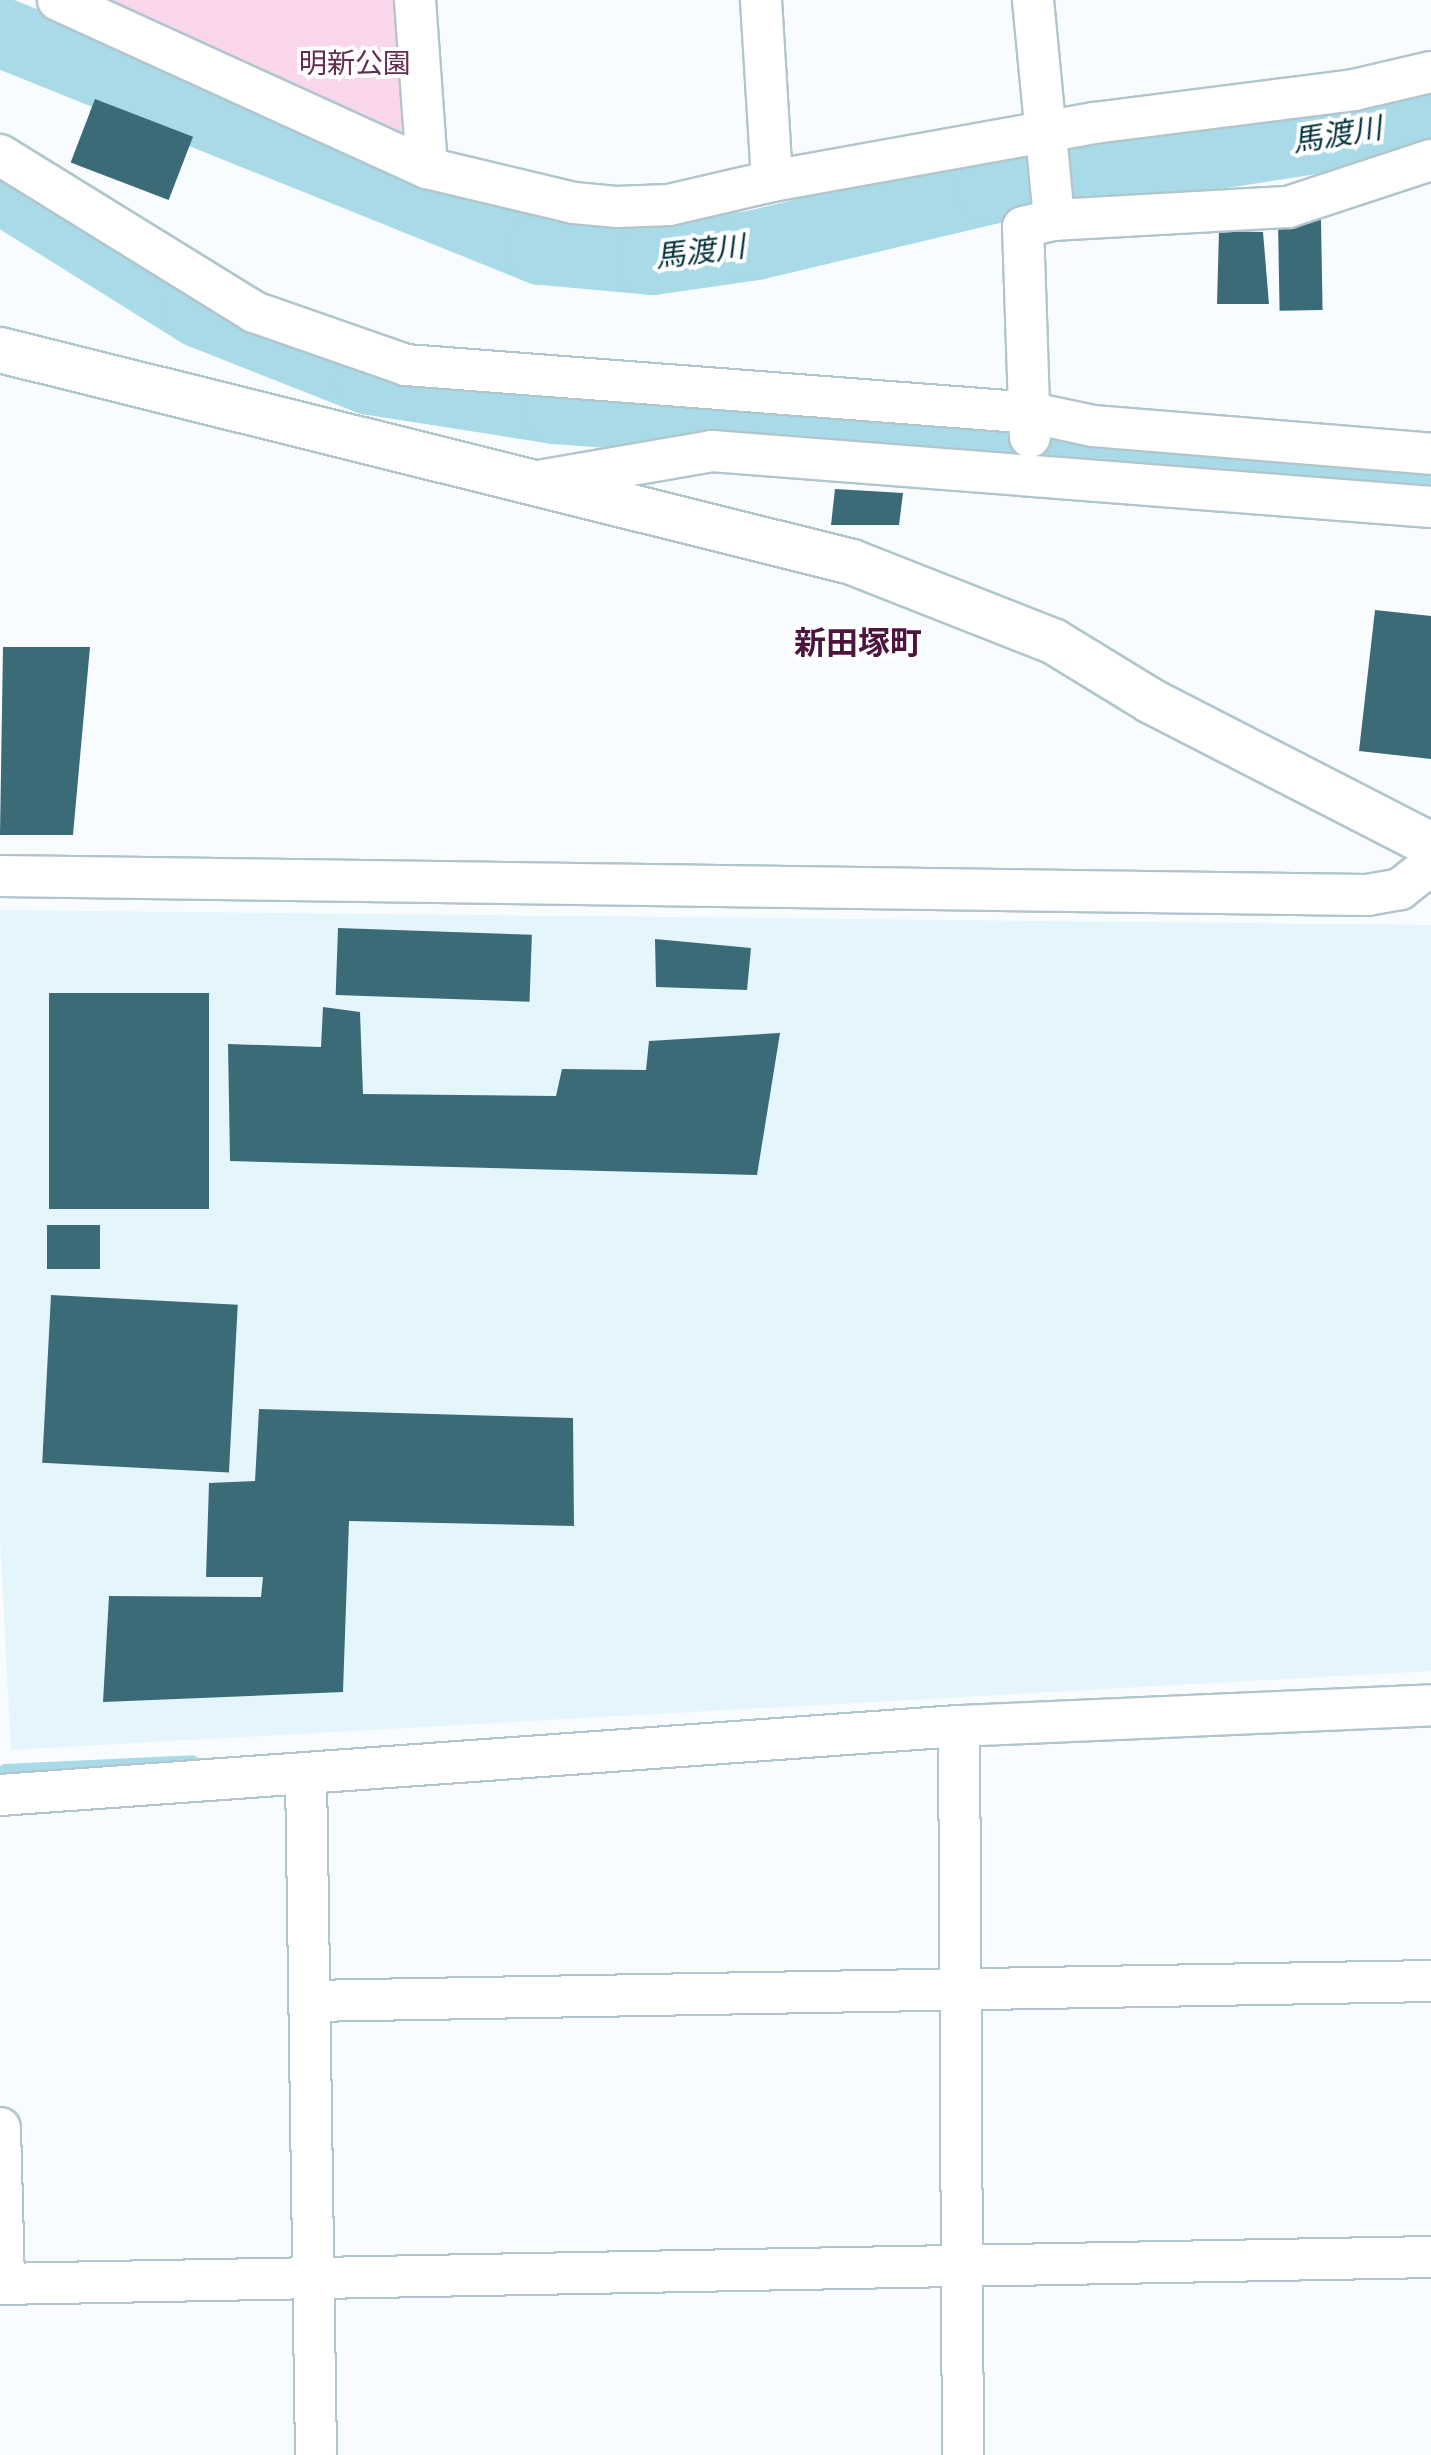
<!DOCTYPE html>
<meta charset="utf-8">
<style>
body{margin:0}
#map{position:relative;width:1431px;height:2455px;overflow:hidden;background:#f8fcfe;font-family:Jost,"Noto Sans JP",sans-serif}
div>[style]{position:absolute}
.built>*{inset:0;background:#e4f6fc}
.green>*{inset:0;background:#fad6ed}
.stream>*{height:12px;margin:-6px;padding:0 6px;transform-origin:6px;border-radius:6px;background:#a8dae8}
.river>*{height:70px;margin:-35px;padding:0 35px;transform-origin:35px;border-radius:35px;background:#a8dae8}
.building>*{inset:0;background:#3c6b78;transform-origin:0 0}
.roads{filter:drop-shadow(2px 0 #b1c6cc) drop-shadow(-2px 0 #b1c6cc) drop-shadow(0 2px #b1c6cc) drop-shadow(0 -2px #b1c6cc)}
.street>*{height:40px;margin:-20px;padding:0 20px;transform-origin:20px;border-radius:20px;background:#fff}
.secondary>*{height:44px;margin:-22px;padding:0 22px;transform-origin:22px;border-radius:22px;background:#fff}
span{translate:-50% -50%;white-space:nowrap;text-align:center;line-height:1.15;-webkit-text-stroke:8px #fff;paint-order:stroke}
.park-label{font-size:28px;color:#5f2e50}
.water-label{font-size:30px;color:#02323d;font-style:italic}
.quarter-label{font-size:32px;color:#4d143e;font-weight:700}
</style>
<div id="map">
<div class="built">
<i style="clip-path:polygon(0 910px,1431px 925px,1431px 1671px,11px 1750px,0 1538px)"></i>
</div>
<div class="green">
<i style="clip-path:polygon(58px 0,415px 0,427px 168px)"></i>
</div>
<div class="stream">
<i style="left:5px;top:1770px;width:188px;rotate:-2.7deg"></i>
</div>
<div class="river">
<i style="left:0;top:32px;width:583px;rotate:21.95deg"></i>
<i style="left:541px;top:250px;width:111px;rotate:5.1deg"></i>
<i style="left:652px;top:260px;width:105px;rotate:-8.2deg"></i>
<i style="left:756px;top:245px;width:242px;rotate:-13.4deg"></i>
<i style="left:991px;top:189px;width:445px;rotate:-8.8deg"></i>
<i style="left:0;top:188px;width:236px;rotate:32deg"></i>
<i style="left:200px;top:313px;width:183px;rotate:21.5deg"></i>
<i style="left:370px;top:380px;width:188px;rotate:8.9deg"></i>
<i style="left:556px;top:409px;width:877px;rotate:4.31deg"></i>
</div>
<div class="building">
<i style="left:95px;top:99px;width:105px;height:68px;rotate:21deg"></i>
<i style="left:1321px;top:220px;width:90px;height:43px;rotate:89deg"></i>
<i style="clip-path:polygon(1219px 231px,1263px 232px,1269px 304px,1217px 304px)"></i>
<i style="clip-path:polygon(835px 489px,903px 493px,899px 525px,831px 525px)"></i>
<i style="clip-path:polygon(1375px 610px,1431px 616px,1431px 759px,1359px 751px)"></i>
<i style="clip-path:polygon(3px 647px,90px 647px,73px 835px,0 835px)"></i>
<i style="left:338px;top:928px;width:194px;height:67px;rotate:2deg"></i>
<i style="clip-path:polygon(655px 939px,751px 948px,747px 990px,656px 987px)"></i>
<i style="left:49px;top:993px;width:160px;height:216px"></i>
<i style="clip-path:polygon(323px 1007px,360px 1012px,363px 1094px,556px 1096px,562px 1069px,646px 1070px,649px 1041px,780px 1033px,757px 1175px,230px 1161px,228px 1044px,321px 1047px)"></i>
<i style="left:47px;top:1225px;width:53px;height:44px"></i>
<i style="left:51px;top:1295px;width:187px;height:168px;rotate:3deg"></i>
<i style="clip-path:polygon(259px 1409px,573px 1418px,574px 1526px,349px 1521px,343px 1692px,103px 1702px,109px 1596px,261px 1597px,263px 1577px,206px 1577px,209px 1483px,255px 1481px)"></i>
</div>
<div class="roads">
<div class="street">
<i style="left:58px;top:0;width:405px;rotate:24.5deg"></i>
<i style="left:427px;top:168px;width:151px;rotate:13.4deg"></i>
<i style="left:574px;top:203px;width:42px;rotate:5.4deg"></i>
<i style="left:616px;top:207px;width:53px;rotate:-2.2deg"></i>
<i style="left:669px;top:205px;width:106px;rotate:-13.1deg"></i>
<i style="left:772px;top:181px;width:327px;rotate:-10.2deg"></i>
<i style="left:1094px;top:123px;width:262px;rotate:-7.2deg"></i>
<i style="left:1354px;top:90px;width:79px;rotate:-13.2deg"></i>
<i style="left:415px;top:0;width:168px;rotate:85.9deg"></i>
<i style="left:761px;top:0;width:181px;rotate:86.5deg"></i>
<i style="left:1033px;top:0;width:221px;rotate:84.5deg"></i>
<i style="left:0;top:155px;width:299px;rotate:31.7deg"></i>
<i style="left:254px;top:312px;width:161px;rotate:19.2deg"></i>
<i style="left:406px;top:365px;width:628px;rotate:4.38deg"></i>
<i style="left:1032px;top:413px;width:62px;rotate:12deg"></i>
<i style="left:1093px;top:426px;width:339px;rotate:4.7deg"></i>
<i style="left:1030px;top:437px;width:210px;rotate:-91.9deg"></i>
<i style="left:1023px;top:227px;width:32px;rotate:-13deg"></i>
<i style="left:1054px;top:220px;width:234px;rotate:-3.2deg"></i>
<i style="left:1288px;top:207px;width:151px;rotate:-18.2deg"></i>
<i style="left:533px;top:482px;width:182px;rotate:-9.8deg"></i>
<i style="left:712px;top:451px;width:721px;rotate:4.45deg"></i>
<i style="left:0;top:876px;width:1367px;rotate:0.8deg"></i>
<i style="left:1367px;top:895px;width:34px;rotate:-10deg"></i>
<i style="left:1400px;top:889px;width:39px;rotate:-38deg"></i>
<i style="left:959px;top:1726px;width:729px;rotate:89.69deg"></i>
<i style="left:306px;top:1773px;width:682px;rotate:89.16deg"></i>
<i style="left:0;top:1795px;width:961px;rotate:-4.12deg"></i>
<i style="left:959px;top:1726px;width:472px;rotate:-2.5deg"></i>
<i style="left:309px;top:2001px;width:1122px;rotate:-1.02deg"></i>
<i style="left:0;top:2128px;width:156px;rotate:88.5deg"></i>
<i style="left:0;top:2284px;width:1431px;rotate:-1.08deg"></i>
</div>
<div class="secondary">
<i style="left:0;top:350px;width:878px;rotate:13.97deg"></i>
<i style="left:852px;top:562px;width:216px;rotate:21.5deg"></i>
<i style="left:1053px;top:641px;width:115px;rotate:31.5deg"></i>
<i style="left:1151px;top:701px;width:315px;rotate:27.2deg"></i>
</div>
</div>
<div class="park-label">
<span style="left:355px;top:64px">明新公園</span>
</div>
<div class="water-label">
<span style="left:1337px;top:135px;rotate:-9deg">馬渡川</span>
<span style="left:700px;top:252px;rotate:-7deg">馬渡川</span>
</div>
<div class="quarter-label">
<span style="left:858px;top:643px">新田塚町</span>
</div>
</div>
